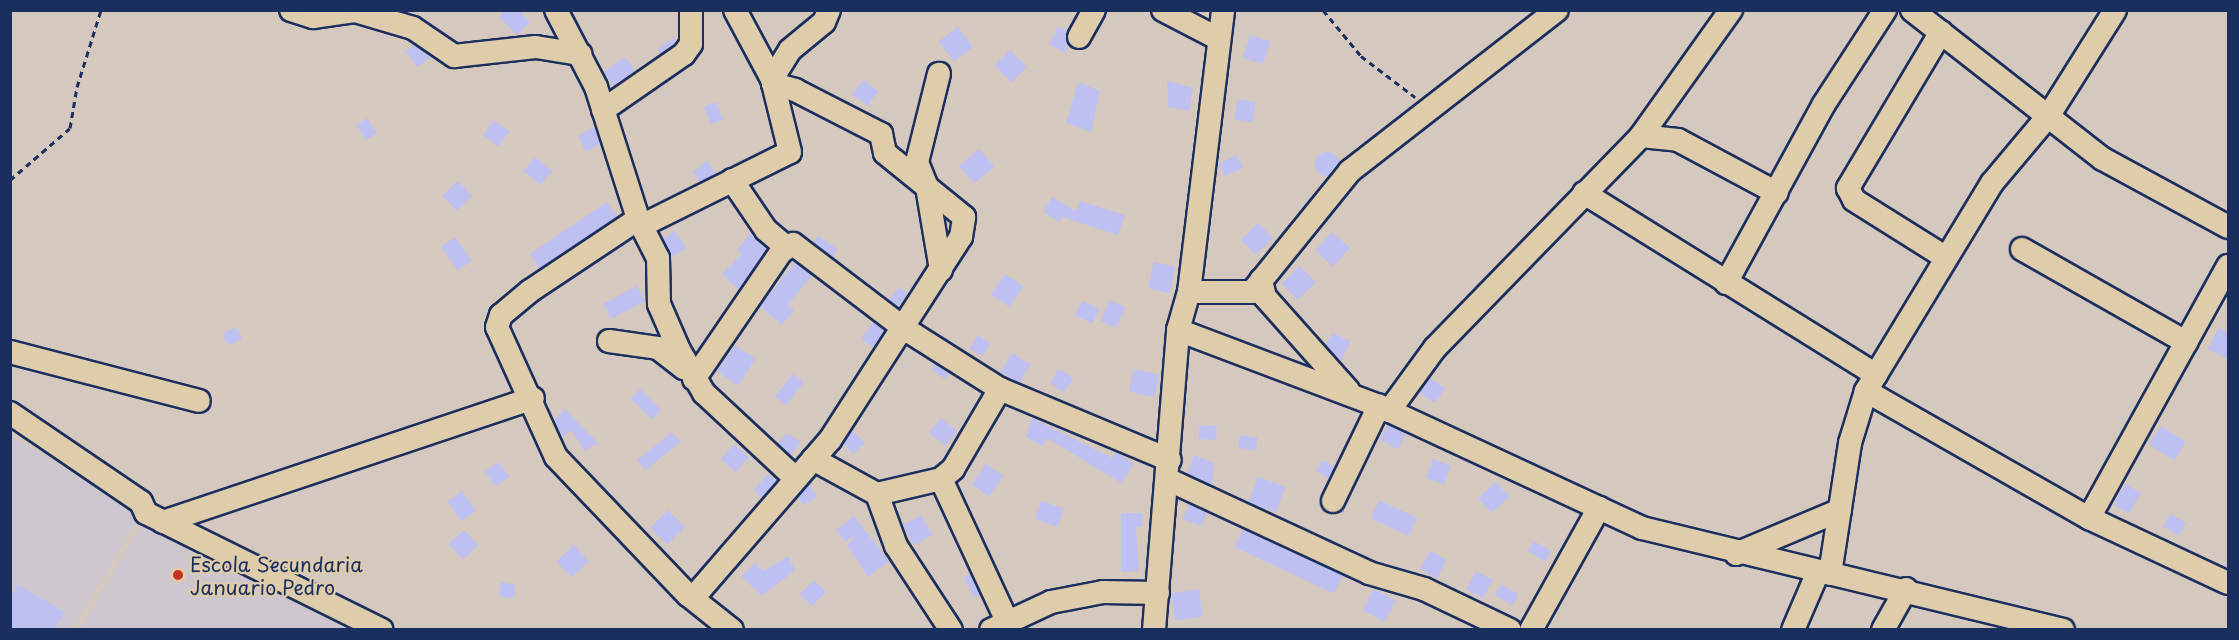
<!DOCTYPE html>
<style>
body{margin:0}
#map{position:relative;width:2239px;height:640px;overflow:hidden;background:#d4c8bf;font-family:"Playpen Sans",sans-serif}
div>[style]{position:absolute}
.built>*{inset:0;background:#cdc6ce}
.building>*{inset:0;background:#bec0f1;transform-origin:0 0}
.round{border-radius:50%}
.path>*{height:3px;margin-top:-1.5px;transform-origin:0;background:repeating-linear-gradient(90deg,#1b2f5e 0 6px,transparent 0 10.5px)}
.roads{filter:drop-shadow(2px 0 #1b2f5e) drop-shadow(-2px 0 #1b2f5e) drop-shadow(0 2px #1b2f5e) drop-shadow(0 -2px #1b2f5e)}
.minor>*{height:22px;margin:-11px;padding:0 11px;transform-origin:11px;border-radius:11px;background:#deccaa}
.dots>*{width:16px;height:16px;translate:-50% -50%;box-sizing:border-box;border:3px solid #deccaa;border-radius:50%}
span{translate:-50% -50%;white-space:nowrap;text-align:center;line-height:1.15;-webkit-text-stroke:4.5px #deccaa;paint-order:stroke}
.poi-label{font-size:20px;color:#1b2f5e}
.left{translate:0 -50%;text-align:left}
.frame{position:absolute;inset:0;border:12px solid #1b2f5e;pointer-events:none}
</style>
<div id="map">
<div class="built">
<i style="clip-path:polygon(11px 436px,141px 513px,72px 629px,11px 630px)"></i>
<i style="clip-path:polygon(143px 521px,346px 629px,80px 630px)"></i>
</div>
<div class="building">
<i style="clip-path:polygon(506px 10px,519px 10px,530px 22px,517px 35px,499px 17px)"></i>
<i style="left:958px;top:27px;width:25px;height:24px;rotate:53deg"></i>
<i style="clip-path:polygon(1058px 27px,1067px 31px,1066px 53px,1049px 45px)"></i>
<i style="left:1250px;top:35px;width:21px;height:24px;rotate:17deg"></i>
<i style="clip-path:polygon(675px 36px,674px 44px,660px 54px,657px 50px)"></i>
<i style="clip-path:polygon(414px 45px,431px 57px,417px 67px,406px 52px)"></i>
<i style="left:1010px;top:50px;width:24px;height:22px;rotate:45deg"></i>
<i style="left:625px;top:57px;width:17px;height:26px;rotate:54deg"></i>
<i style="left:863px;top:80px;width:19px;height:18px;rotate:36deg"></i>
<i style="clip-path:polygon(1167px 81px,1193px 88px,1189px 111px,1168px 107px)"></i>
<i style="clip-path:polygon(1078px 82px,1100px 91px,1091px 132px,1066px 123px)"></i>
<i style="left:1238px;top:99px;width:18px;height:21px;rotate:9deg"></i>
<i style="left:716px;top:102px;width:19px;height:13px;rotate:69deg"></i>
<i style="left:367px;top:118px;width:18px;height:13px;rotate:56deg"></i>
<i style="left:494px;top:120px;width:19px;height:19px;rotate:36deg"></i>
<i style="clip-path:polygon(594px 127px,600px 144px,586px 152px,578px 136px)"></i>
<i style="left:979px;top:149px;width:23px;height:26px;rotate:49deg"></i>
<i class="round" style="left:1315px;top:152px;width:24px;height:24px"></i>
<i style="left:1237px;top:155px;width:14px;height:20px;rotate:65deg"></i>
<i style="left:535px;top:157px;width:22px;height:18px;rotate:39deg"></i>
<i style="clip-path:polygon(707px 161px,716px 174px,700px 182px,693px 172px)"></i>
<i style="left:458px;top:181px;width:21px;height:21px;rotate:47deg"></i>
<i style="clip-path:polygon(1052px 197px,1076px 211px,1080px 201px,1125px 215px,1118px 235px,1062px 217px,1059px 222px,1043px 212px)"></i>
<i style="left:607px;top:202px;width:18px;height:93px;rotate:56deg"></i>
<i style="left:1258px;top:223px;width:21px;height:24px;rotate:45deg"></i>
<i style="clip-path:polygon(675px 231px,686px 248px,671px 258px,663px 239px)"></i>
<i style="left:1332px;top:232px;width:24px;height:25px;rotate:42deg"></i>
<i style="clip-path:polygon(750px 233px,767px 248px,739px 290px,722px 274px,742px 254px,737px 250px)"></i>
<i style="clip-path:polygon(818px 236px,837px 249px,832px 257px,813px 242px)"></i>
<i style="left:455px;top:237px;width:29px;height:17px;rotate:55deg"></i>
<i style="left:1154px;top:262px;width:22px;height:27px;rotate:13deg"></i>
<i style="clip-path:polygon(795px 263px,812px 275px,788px 305px,794px 310px,782px 325px,760px 306px)"></i>
<i style="left:1300px;top:266px;width:23px;height:25px;rotate:47deg"></i>
<i style="left:1005px;top:274px;width:22px;height:25px;rotate:34deg"></i>
<i style="left:637px;top:286px;width:17px;height:38px;rotate:62deg"></i>
<i style="left:899px;top:287px;width:11px;height:16px;rotate:38deg"></i>
<i style="left:1110px;top:300px;width:17px;height:23px;rotate:24deg"></i>
<i style="left:1082px;top:301px;width:19px;height:16px;rotate:25deg"></i>
<i style="left:873px;top:322px;width:14px;height:21px;rotate:34deg"></i>
<i style="left:236px;top:327px;width:13px;height:15px;rotate:63deg"></i>
<i style="clip-path:polygon(2219px 328px,2229px 333px,2229px 360px,2208px 349px)"></i>
<i style="clip-path:polygon(1332px 333px,1351px 341px,1341px 361px,1326px 345px)"></i>
<i style="left:978px;top:335px;width:15px;height:16px;rotate:32deg"></i>
<i style="left:735px;top:345px;width:25px;height:32px;rotate:34deg"></i>
<i style="left:1012px;top:353px;width:22px;height:22px;rotate:32deg"></i>
<i style="clip-path:polygon(935px 364px,949px 373px,945px 379px,931px 369px)"></i>
<i style="left:1059px;top:369px;width:17px;height:17px;rotate:33deg"></i>
<i style="left:1134px;top:369px;width:26px;height:23px;rotate:13deg"></i>
<i style="left:793px;top:374px;width:14px;height:29px;rotate:39deg"></i>
<i style="left:1430px;top:378px;width:18px;height:18px;rotate:34deg"></i>
<i style="left:640px;top:389px;width:30px;height:13px;rotate:45deg"></i>
<i style="clip-path:polygon(565px 409px,578px 423px,598px 443px,585px 451px,571px 430px,562px 438px,554px 420px)"></i>
<i style="left:941px;top:418px;width:21px;height:19px;rotate:39deg"></i>
<i style="clip-path:polygon(1032px 418px,1112px 458px,1116px 452px,1134px 464px,1121px 483px,1047px 438px,1043px 446px,1026px 437px)"></i>
<i style="left:1199px;top:425px;width:18px;height:14px;rotate:3deg"></i>
<i style="left:1388px;top:425px;width:20px;height:17px;rotate:27deg"></i>
<i style="left:2161px;top:426px;width:30px;height:22px;rotate:33deg"></i>
<i style="clip-path:polygon(852px 430px,865px 443px,853px 454px,843px 444px)"></i>
<i style="left:672px;top:432px;width:13px;height:45px;rotate:51deg"></i>
<i style="clip-path:polygon(787px 433px,800px 442px,791px 455px,778px 444px)"></i>
<i style="left:1240px;top:435px;width:18px;height:13px;rotate:9deg"></i>
<i style="left:734px;top:444px;width:20px;height:20px;rotate:41deg"></i>
<i style="clip-path:polygon(1194px 455px,1214px 463px,1212px 485px,1187px 474px)"></i>
<i style="left:1433px;top:459px;width:19px;height:20px;rotate:21deg"></i>
<i style="left:1322px;top:460px;width:15px;height:13px;rotate:28deg"></i>
<i style="left:499px;top:462px;width:18px;height:17px;rotate:56deg"></i>
<i style="left:986px;top:464px;width:21px;height:25px;rotate:35deg"></i>
<i style="left:768px;top:474px;width:11px;height:22px;rotate:41deg"></i>
<i style="left:1258px;top:477px;width:29px;height:27px;rotate:20deg"></i>
<i style="left:1495px;top:482px;width:20px;height:24px;rotate:45deg"></i>
<i style="clip-path:polygon(809px 484px,817px 497px,803px 505px,798px 497px)"></i>
<i style="left:2125px;top:484px;width:18px;height:24px;rotate:29deg"></i>
<i style="left:462px;top:491px;width:24px;height:18px;rotate:54deg"></i>
<i style="left:1379px;top:500px;width:42px;height:20px;rotate:25deg"></i>
<i style="left:1041px;top:501px;width:24px;height:19px;rotate:19deg"></i>
<i style="clip-path:polygon(1189px 504px,1207px 513px,1201px 526px,1183px 519px)"></i>
<i style="left:668px;top:510px;width:24px;height:25px;rotate:45deg"></i>
<i style="clip-path:polygon(1121px 513px,1142px 513px,1142px 527px,1136px 527px,1139px 571px,1121px 572px)"></i>
<i style="left:2170px;top:514px;width:18px;height:15px;rotate:27deg"></i>
<i style="left:921px;top:515px;width:23px;height:21px;rotate:61deg"></i>
<i style="clip-path:polygon(854px 516px,889px 561px,868px 577px,847px 545px,858px 534px,845px 542px,836px 530px)"></i>
<i style="left:1243px;top:529px;width:110px;height:20px;rotate:25deg"></i>
<i style="left:464px;top:530px;width:21px;height:21px;rotate:47deg"></i>
<i style="left:1534px;top:541px;width:20px;height:12px;rotate:30deg"></i>
<i style="left:574px;top:545px;width:22px;height:24px;rotate:47deg"></i>
<i style="left:1430px;top:551px;width:19px;height:21px;rotate:28deg"></i>
<i style="clip-path:polygon(788px 556px,795px 570px,762px 596px,741px 576px,755px 563px,763px 571px)"></i>
<i style="left:1476px;top:571px;width:19px;height:21px;rotate:28deg"></i>
<i style="clip-path:polygon(970px 574px,980px 595px,975px 598px,964px 578px)"></i>
<i style="left:814px;top:580px;width:17px;height:20px;rotate:45deg"></i>
<i style="left:501px;top:582px;width:15px;height:14px;rotate:11deg"></i>
<i style="left:1501px;top:584px;width:20px;height:13px;rotate:30deg"></i>
<i style="clip-path:polygon(18px 585px,65px 612px,53px 630px,10px 630px,10px 598px)"></i>
<i style="left:1199px;top:589px;width:28px;height:28px;rotate:82deg"></i>
<i style="left:1374px;top:589px;width:25px;height:24px;rotate:29deg"></i>
</div>
<div class="path">
<i style="left:1323px;top:10px;width:60px;rotate:50.4deg"></i>
<i style="left:1361px;top:56px;width:68px;rotate:37.2deg"></i>
<i style="left:10px;top:180px;width:79px;rotate:-40.9deg"></i>
<i style="left:70px;top:128px;width:42px;rotate:-80.3deg"></i>
<i style="left:77px;top:87px;width:81px;rotate:-72.7deg"></i>
</div>
<div class="roads">
<div class="minor">
<i style="left:291px;top:10px;width:23px;rotate:18deg"></i>
<i style="left:313px;top:17px;width:42px;rotate:-8.1deg"></i>
<i style="left:355px;top:11px;width:60px;rotate:16.3deg"></i>
<i style="left:413px;top:28px;width:50px;rotate:34.3deg"></i>
<i style="left:454px;top:56px;width:82px;rotate:-6.3deg"></i>
<i style="left:536px;top:47px;width:45px;rotate:9deg"></i>
<i style="left:556px;top:10px;width:87px;rotate:62.5deg"></i>
<i style="left:596px;top:87px;width:139px;rotate:72.3deg"></i>
<i style="left:638px;top:219px;width:44px;rotate:62.9deg"></i>
<i style="left:658px;top:258px;width:46px;rotate:88.8deg"></i>
<i style="left:659px;top:304px;width:50px;rotate:66.5deg"></i>
<i style="left:679px;top:350px;width:50px;rotate:59.8deg"></i>
<i style="left:704px;top:393px;width:123px;rotate:43deg"></i>
<i style="left:735px;top:10px;width:78px;rotate:61.8deg"></i>
<i style="left:772px;top:79px;width:34px;rotate:-58deg"></i>
<i style="left:790px;top:50px;width:44px;rotate:-39.5deg"></i>
<i style="left:824px;top:22px;width:13px;rotate:-67deg"></i>
<i style="left:1163px;top:10px;width:63px;rotate:27.4deg"></i>
<i style="left:1912px;top:10px;width:242px;rotate:38deg"></i>
<i style="left:2103px;top:159px;width:142px;rotate:28.5deg"></i>
<i style="left:1941px;top:32px;width:182px;rotate:120.8deg"></i>
<i style="left:1848px;top:188px;width:13px;rotate:63deg"></i>
<i style="left:1854px;top:200px;width:107px;rotate:32.1deg"></i>
<i style="left:1079px;top:37px;width:31px;rotate:-61deg"></i>
<i style="left:773px;top:84px;width:23px;rotate:15deg"></i>
<i style="left:795px;top:90px;width:97px;rotate:27.1deg"></i>
<i style="left:881px;top:134px;width:19px;rotate:78deg"></i>
<i style="left:885px;top:153px;width:54px;rotate:39deg"></i>
<i style="left:927px;top:187px;width:84px;rotate:80.4deg"></i>
<i style="left:603px;top:110px;width:98px;rotate:-34.7deg"></i>
<i style="left:684px;top:54px;width:12px;rotate:-55deg"></i>
<i style="left:691px;top:44px;width:34px;rotate:-90deg"></i>
<i style="left:1641px;top:136px;width:155px;rotate:-54.5deg"></i>
<i style="left:732px;top:180px;width:60px;rotate:55.8deg"></i>
<i style="left:766px;top:230px;width:26px;rotate:40deg"></i>
<i style="left:1584px;top:193px;width:344px;rotate:31.9deg"></i>
<i style="left:638px;top:219px;width:130px;rotate:146.3deg"></i>
<i style="left:530px;top:291px;width:38px;rotate:140deg"></i>
<i style="left:501px;top:315px;width:13px;rotate:108deg"></i>
<i style="left:497px;top:327px;width:143px;rotate:65.6deg"></i>
<i style="left:556px;top:457px;width:191px;rotate:46.3deg"></i>
<i style="left:688px;top:595px;width:56px;rotate:38.5deg"></i>
<i style="left:641px;top:226px;width:166px;rotate:-26.4deg"></i>
<i style="left:790px;top:152px;width:75px;rotate:-103.9deg"></i>
<i style="left:2022px;top:249px;width:189px;rotate:29.6deg"></i>
<i style="left:1261px;top:280px;width:17px;rotate:77deg"></i>
<i style="left:1265px;top:297px;width:125px;rotate:48.3deg"></i>
<i style="left:1726px;top:283px;width:204px;rotate:-61.3deg"></i>
<i style="left:1824px;top:104px;width:112px;rotate:-57deg"></i>
<i style="left:1189px;top:292px;width:63px"></i>
<i style="left:1252px;top:292px;width:156px;rotate:-51deg"></i>
<i style="left:1350px;top:171px;width:262px;rotate:-37.9deg"></i>
<i style="left:1178px;top:330px;width:215px;rotate:20.7deg"></i>
<i style="left:1379px;top:406px;width:290px;rotate:24.9deg"></i>
<i style="left:1642px;top:528px;width:433px;rotate:13.6deg"></i>
<i style="left:609px;top:341px;width:49px;rotate:8.1deg"></i>
<i style="left:658px;top:348px;width:33px;rotate:38deg"></i>
<i style="left:10px;top:352px;width:195px;rotate:14.5deg"></i>
<i style="left:694px;top:379px;width:154px;rotate:-55.6deg"></i>
<i style="left:781px;top:252px;width:14px;rotate:-34deg"></i>
<i style="left:793px;top:244px;width:141px;rotate:37.2deg"></i>
<i style="left:905px;top:329px;width:112px;rotate:32.3deg"></i>
<i style="left:1000px;top:389px;width:184px;rotate:22.7deg"></i>
<i style="left:1866px;top:391px;width:257px;rotate:29.7deg"></i>
<i style="left:2089px;top:518px;width:153px;rotate:25.1deg"></i>
<i style="left:1389px;top:411px;width:78px;rotate:-53.9deg"></i>
<i style="left:1435px;top:348px;width:296px;rotate:-45.8deg"></i>
<i style="left:1641px;top:136px;width:37px;rotate:6deg"></i>
<i style="left:1678px;top:140px;width:112px;rotate:28.2deg"></i>
<i style="left:10px;top:413px;width:158px;rotate:34.2deg"></i>
<i style="left:141px;top:502px;width:12px;rotate:66deg"></i>
<i style="left:146px;top:513px;width:263px;rotate:26.4deg"></i>
<i style="left:813px;top:459px;width:73px;rotate:28.7deg"></i>
<i style="left:877px;top:494px;width:66px;rotate:-13.2deg"></i>
<i style="left:941px;top:479px;width:16px;rotate:-40deg"></i>
<i style="left:953px;top:469px;width:93px;rotate:-59.6deg"></i>
<i style="left:941px;top:479px;width:157px;rotate:65.1deg"></i>
<i style="left:1169px;top:480px;width:221px;rotate:24.9deg"></i>
<i style="left:1369px;top:573px;width:57px;rotate:16.2deg"></i>
<i style="left:1424px;top:589px;width:95px;rotate:25.5deg"></i>
<i style="left:877px;top:494px;width:55px;rotate:69.9deg"></i>
<i style="left:896px;top:546px;width:100px;rotate:56.8deg"></i>
<i style="left:1333px;top:501px;width:106px;rotate:-64.2deg"></i>
<i style="left:2089px;top:518px;width:288px;rotate:-61.1deg"></i>
<i style="left:163px;top:522px;width:390px;rotate:-18.5deg"></i>
<i style="left:1736px;top:554px;width:113px;rotate:-22.9deg"></i>
<i style="left:1830px;top:574px;width:133px;rotate:-81.3deg"></i>
<i style="left:1850px;top:443px;width:54px;rotate:-72.9deg"></i>
<i style="left:1866px;top:391px;width:243px;rotate:-58.8deg"></i>
<i style="left:1992px;top:183px;width:89px;rotate:-50deg"></i>
<i style="left:2049px;top:115px;width:124px;rotate:-57.8deg"></i>
<i style="left:693px;top:598px;width:209px;rotate:-49.1deg"></i>
<i style="left:830px;top:440px;width:242px;rotate:-57.2deg"></i>
<i style="left:961px;top:237px;width:20px;rotate:-81deg"></i>
<i style="left:964px;top:217px;width:48px;rotate:-141deg"></i>
<i style="left:927px;top:187px;width:27px;rotate:-112deg"></i>
<i style="left:917px;top:162px;width:91px;rotate:-76deg"></i>
<i style="left:991px;top:630px;width:66px;rotate:-25deg"></i>
<i style="left:1051px;top:602px;width:53px;rotate:-10.9deg"></i>
<i style="left:1103px;top:592px;width:55px;rotate:1deg"></i>
<i style="left:1154px;top:630px;width:301px;rotate:-85.4deg"></i>
<i style="left:1178px;top:330px;width:40px;rotate:-74deg"></i>
<i style="left:1189px;top:292px;width:284px;rotate:-83.1deg"></i>
<i style="left:1531px;top:630px;width:140px;rotate:-60.9deg"></i>
<i style="left:1793px;top:630px;width:63px;rotate:-66.7deg"></i>
<i style="left:1883px;top:630px;width:47px;rotate:-60.7deg"></i>
</div>
</div>
<div class="dots">
<i style="left:178px;top:575px;background:#c8321e"></i>
</div>
<div class="poi-label">
<span class="left" style="left:190px;top:576px">Escola Secundaria<br>Januario Pedro</span>
</div>
<div class="frame"></div>
</div>
